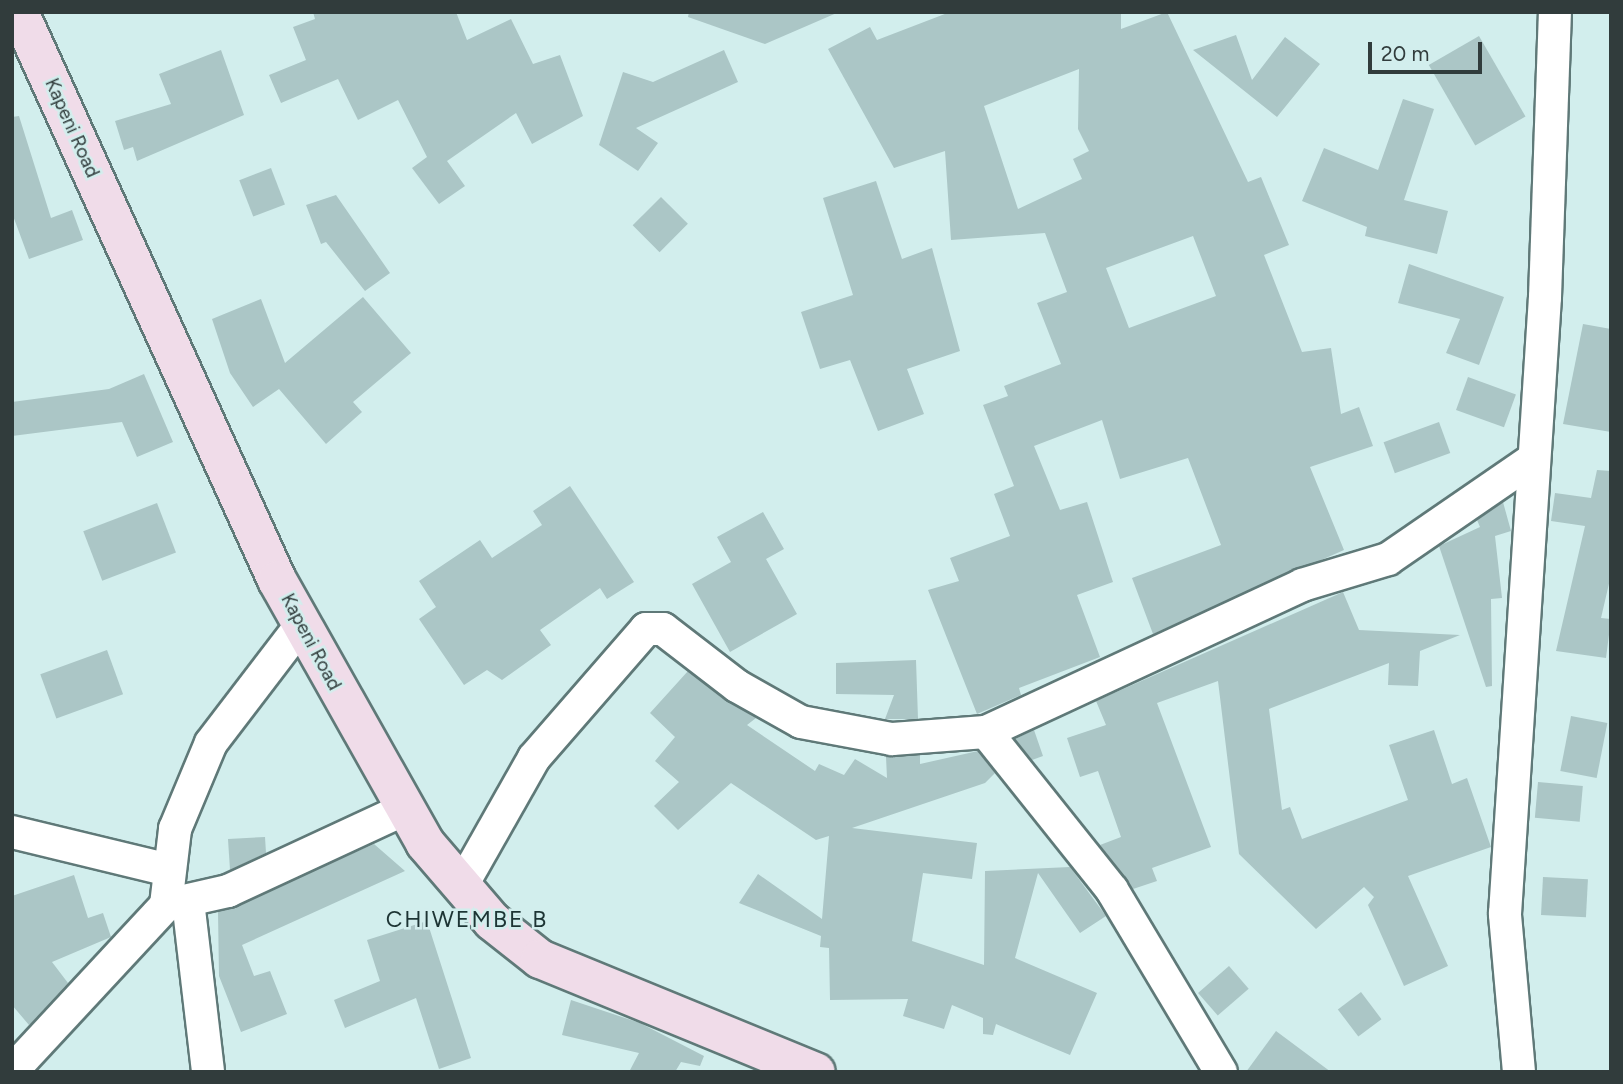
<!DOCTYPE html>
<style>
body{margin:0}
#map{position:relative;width:1623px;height:1084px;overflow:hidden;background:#d2eeed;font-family:Figtree,sans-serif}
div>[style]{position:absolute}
.building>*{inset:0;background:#abc6c6;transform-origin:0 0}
.roads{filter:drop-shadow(2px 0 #5f7978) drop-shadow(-2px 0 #5f7978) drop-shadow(0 2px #5f7978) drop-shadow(0 -2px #5f7978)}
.street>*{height:32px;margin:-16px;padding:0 16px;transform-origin:16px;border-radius:16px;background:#fff}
.secondary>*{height:38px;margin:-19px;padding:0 19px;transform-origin:19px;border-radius:19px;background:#f0dce9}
span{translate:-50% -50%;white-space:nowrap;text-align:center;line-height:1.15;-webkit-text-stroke:5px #d2eeed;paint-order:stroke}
.street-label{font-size:19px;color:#313c3c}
.quarter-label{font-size:23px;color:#1d3434;letter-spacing:2px}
.frame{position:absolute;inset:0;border:14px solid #313c3c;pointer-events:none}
.scale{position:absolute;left:1368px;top:42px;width:114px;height:32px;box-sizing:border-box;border:4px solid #313c3c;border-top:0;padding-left:9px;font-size:21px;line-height:24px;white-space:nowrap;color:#313c3c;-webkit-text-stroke:5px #d2eeed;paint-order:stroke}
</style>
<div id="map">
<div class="building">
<i style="clip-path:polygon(313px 12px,456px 12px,467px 40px,511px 19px,533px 64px,560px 55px,583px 116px,532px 144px,516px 113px,447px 161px,465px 186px,439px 204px,412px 168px,427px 157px,398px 100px,358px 120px,338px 79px,281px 103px,269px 75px,306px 60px,293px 27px,315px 19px)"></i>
<i style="clip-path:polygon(689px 12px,839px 12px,765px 44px,688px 17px)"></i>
<i style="clip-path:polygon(evenodd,950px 12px,1121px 12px,1121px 29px,1167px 12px,1248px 182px,1261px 177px,1289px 245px,1264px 255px,1302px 352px,1331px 348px,1341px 414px,1359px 407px,1373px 446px,1310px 467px,1344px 550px,1153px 634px,1132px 578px,1221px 545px,1188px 458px,1120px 479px,1102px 420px,1034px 446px,1060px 510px,1087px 502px,1113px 582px,1077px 595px,1100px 657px,1019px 688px,1021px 695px,977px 714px,928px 590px,959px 581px,950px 558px,1010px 536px,994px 494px,1014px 486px,983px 405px,1008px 396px,1004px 386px,1061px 364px,1037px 303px,1067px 292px,1045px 233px,951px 240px,945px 151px,894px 168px,828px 49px,870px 27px,877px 40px,950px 12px,1079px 69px,1078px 129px,1089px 151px,1073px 159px,1082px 179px,1018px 209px,984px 106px,1079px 69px,950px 12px,1193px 236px,1216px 296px,1129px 328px,1106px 268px,1193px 236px)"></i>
<i style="clip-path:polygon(1236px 35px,1252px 80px,1285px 37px,1320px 64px,1277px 117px,1193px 50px)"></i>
<i style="left:1479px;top:36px;width:93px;height:58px;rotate:60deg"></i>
<i style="clip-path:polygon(221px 50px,244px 115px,137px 161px,133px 147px,124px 150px,115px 121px,171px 104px,159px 74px)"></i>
<i style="clip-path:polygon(724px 50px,738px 82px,636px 128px,658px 143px,638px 171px,599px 145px,623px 72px,653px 82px)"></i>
<i style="clip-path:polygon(1403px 99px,1434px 109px,1404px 200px,1448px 211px,1437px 254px,1365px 236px,1367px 227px,1302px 201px,1324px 148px,1378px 170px)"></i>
<i style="clip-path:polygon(19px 116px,51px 218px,72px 210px,83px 240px,29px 259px,12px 213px,12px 117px)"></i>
<i style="left:271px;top:168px;width:39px;height:34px;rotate:69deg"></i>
<i style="clip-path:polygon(876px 181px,902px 259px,932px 248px,960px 351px,907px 369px,924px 414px,878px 431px,850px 360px,820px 369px,801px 312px,853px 295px,823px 198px)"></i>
<i style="clip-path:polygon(336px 195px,390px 273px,365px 291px,326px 242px,321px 244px,306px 205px)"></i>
<i style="left:661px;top:197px;width:38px;height:40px;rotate:45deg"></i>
<i style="clip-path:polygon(1409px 264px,1504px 297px,1479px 365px,1446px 353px,1460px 319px,1398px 303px)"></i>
<i style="clip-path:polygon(363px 297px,411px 353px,353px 402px,362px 412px,326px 444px,279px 389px,253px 407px,230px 373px,212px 319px,261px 299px,285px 363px)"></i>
<i style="clip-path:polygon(1583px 324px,1611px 329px,1611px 432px,1563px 424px)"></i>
<i style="clip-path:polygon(144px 374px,173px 442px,137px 457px,122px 422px,12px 436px,12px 402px,109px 389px)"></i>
<i style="left:1468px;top:377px;width:51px;height:35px;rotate:20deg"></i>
<i style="left:1439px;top:422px;width:33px;height:59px;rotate:70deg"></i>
<i style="clip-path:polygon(1597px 470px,1611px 471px,1611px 575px,1601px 618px,1611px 619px,1606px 658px,1556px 651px,1585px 526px,1551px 521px,1555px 493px,1591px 498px)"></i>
<i style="clip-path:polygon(570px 486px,634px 582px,607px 599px,600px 588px,540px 630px,551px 645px,502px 680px,487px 670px,464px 685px,419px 619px,436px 607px,419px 581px,480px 540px,492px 558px,542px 525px,533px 511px)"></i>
<i style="clip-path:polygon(1503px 502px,1511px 531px,1495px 536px,1502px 598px,1491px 599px,1492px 686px,1486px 687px,1439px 546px,1480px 527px,1477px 520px)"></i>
<i style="left:157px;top:503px;width:53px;height:79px;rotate:69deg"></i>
<i style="clip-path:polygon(763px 512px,784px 549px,766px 559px,797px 614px,730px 652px,692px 584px,731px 562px,717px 537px)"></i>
<i style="clip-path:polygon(1343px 592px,1359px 630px,1460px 635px,1420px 651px,1418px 686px,1388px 685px,1389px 663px,1269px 709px,1282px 810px,1290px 807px,1302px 839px,1408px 800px,1389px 745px,1434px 730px,1452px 784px,1467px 778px,1491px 847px,1408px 876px,1448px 966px,1404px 986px,1368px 905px,1374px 897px,1364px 887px,1316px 929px,1239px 854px,1218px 681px,1157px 703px,1211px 847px,1152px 868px,1157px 881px,1133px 889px,1100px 845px,1121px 837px,1098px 771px,1080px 777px,1067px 738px,1106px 725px,1096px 701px)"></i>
<i style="left:107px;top:650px;width:47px;height:71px;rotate:70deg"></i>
<i style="clip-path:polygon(916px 660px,918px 719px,885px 719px,894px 695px,836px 694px,836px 663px)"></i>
<i style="clip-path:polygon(688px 671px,756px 718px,747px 725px,815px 771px,819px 764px,844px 775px,855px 759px,887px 778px,886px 757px,920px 755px,920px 764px,978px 751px,995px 773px,985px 783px,852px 828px,977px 843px,972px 879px,923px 873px,912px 941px,984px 965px,985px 871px,1070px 867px,1106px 916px,1080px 933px,1038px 873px,1015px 958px,1097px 993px,1070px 1055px,996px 1024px,993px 1035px,983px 1034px,983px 1018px,952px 1005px,944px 1029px,903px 1016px,908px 999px,830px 1000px,829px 948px,820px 947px,821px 936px,739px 903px,758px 874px,822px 919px,829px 836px,816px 840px,731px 783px,678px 830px,654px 806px,679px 782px,655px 761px,675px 737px,650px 713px)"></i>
<i style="left:1571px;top:716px;width:37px;height:56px;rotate:11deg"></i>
<i style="clip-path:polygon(1034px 730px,1043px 756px,1032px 760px,1015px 739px)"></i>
<i style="left:1538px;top:782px;width:45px;height:36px;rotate:5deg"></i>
<i style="clip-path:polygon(265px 837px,266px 853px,230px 870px,228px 839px)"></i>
<i style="clip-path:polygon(374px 844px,405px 871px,242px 945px,254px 976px,270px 971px,287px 1014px,241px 1032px,219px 976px,218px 912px)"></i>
<i style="clip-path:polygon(74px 875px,88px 918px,103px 913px,111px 937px,52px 962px,68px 983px,29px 1025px,12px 1005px,12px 896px)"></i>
<i style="left:1543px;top:877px;width:45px;height:38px;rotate:3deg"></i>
<i style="clip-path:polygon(427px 921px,471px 1058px,439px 1069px,416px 998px,345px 1028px,334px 1000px,380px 981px,367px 940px)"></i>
<i style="left:1229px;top:966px;width:30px;height:41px;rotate:49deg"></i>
<i style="left:1361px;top:992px;width:34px;height:29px;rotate:53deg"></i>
<i style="clip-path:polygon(571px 1000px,640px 1023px,704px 1056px,700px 1066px,681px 1062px,675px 1072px,629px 1072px,639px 1053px,562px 1035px)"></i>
<i style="clip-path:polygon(1276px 1031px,1331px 1072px,1246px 1072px)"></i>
</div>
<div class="roads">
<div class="street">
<i style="left:986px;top:732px;width:202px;rotate:51.4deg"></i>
<i style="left:1112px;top:890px;width:212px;rotate:59.1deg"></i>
<i style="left:12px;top:832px;width:162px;rotate:13.6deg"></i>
<i style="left:461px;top:887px;width:148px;rotate:-60.5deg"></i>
<i style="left:534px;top:758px;width:171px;rotate:-49deg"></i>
<i style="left:646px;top:629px;width:17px"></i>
<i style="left:663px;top:629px;width:93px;rotate:37.6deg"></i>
<i style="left:737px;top:686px;width:73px;rotate:29.4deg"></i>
<i style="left:801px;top:722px;width:93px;rotate:10.6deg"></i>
<i style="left:892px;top:739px;width:94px;rotate:-4.3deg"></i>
<i style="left:986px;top:732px;width:349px;rotate:-24.9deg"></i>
<i style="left:1302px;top:585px;width:90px;rotate:-16.8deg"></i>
<i style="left:1388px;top:559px;width:175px;rotate:-34.5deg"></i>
<i style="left:188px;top:901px;width:172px;rotate:83.3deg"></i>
<i style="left:166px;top:905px;width:77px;rotate:-83.2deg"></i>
<i style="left:175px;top:829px;width:93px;rotate:-67.3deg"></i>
<i style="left:211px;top:743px;width:150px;rotate:-52.6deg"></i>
<i style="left:12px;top:1071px;width:226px;rotate:-47.1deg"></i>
<i style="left:166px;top:905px;width:64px;rotate:-12.7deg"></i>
<i style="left:228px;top:891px;width:195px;rotate:-24.9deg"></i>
<i style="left:1519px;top:1072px;width:159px;rotate:-95.1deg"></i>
<i style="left:1505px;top:914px;width:618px;rotate:-86.29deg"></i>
<i style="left:1545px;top:297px;width:285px;rotate:-88deg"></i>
</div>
<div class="secondary">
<i style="left:19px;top:12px;width:624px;rotate:65.57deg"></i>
<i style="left:277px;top:580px;width:302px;rotate:60.6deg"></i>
<i style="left:425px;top:843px;width:103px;rotate:49.3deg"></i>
<i style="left:492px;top:921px;width:61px;rotate:38.4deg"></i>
<i style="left:540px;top:959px;width:298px;rotate:22.3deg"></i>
</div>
</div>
<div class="street-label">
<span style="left:72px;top:128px;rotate:66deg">Kapeni Road</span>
<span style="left:311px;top:642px;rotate:62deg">Kapeni Road</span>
</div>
<div class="quarter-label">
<span style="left:467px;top:919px">CHIWEMBE B</span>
</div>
<div class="frame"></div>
<div class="scale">20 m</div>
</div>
